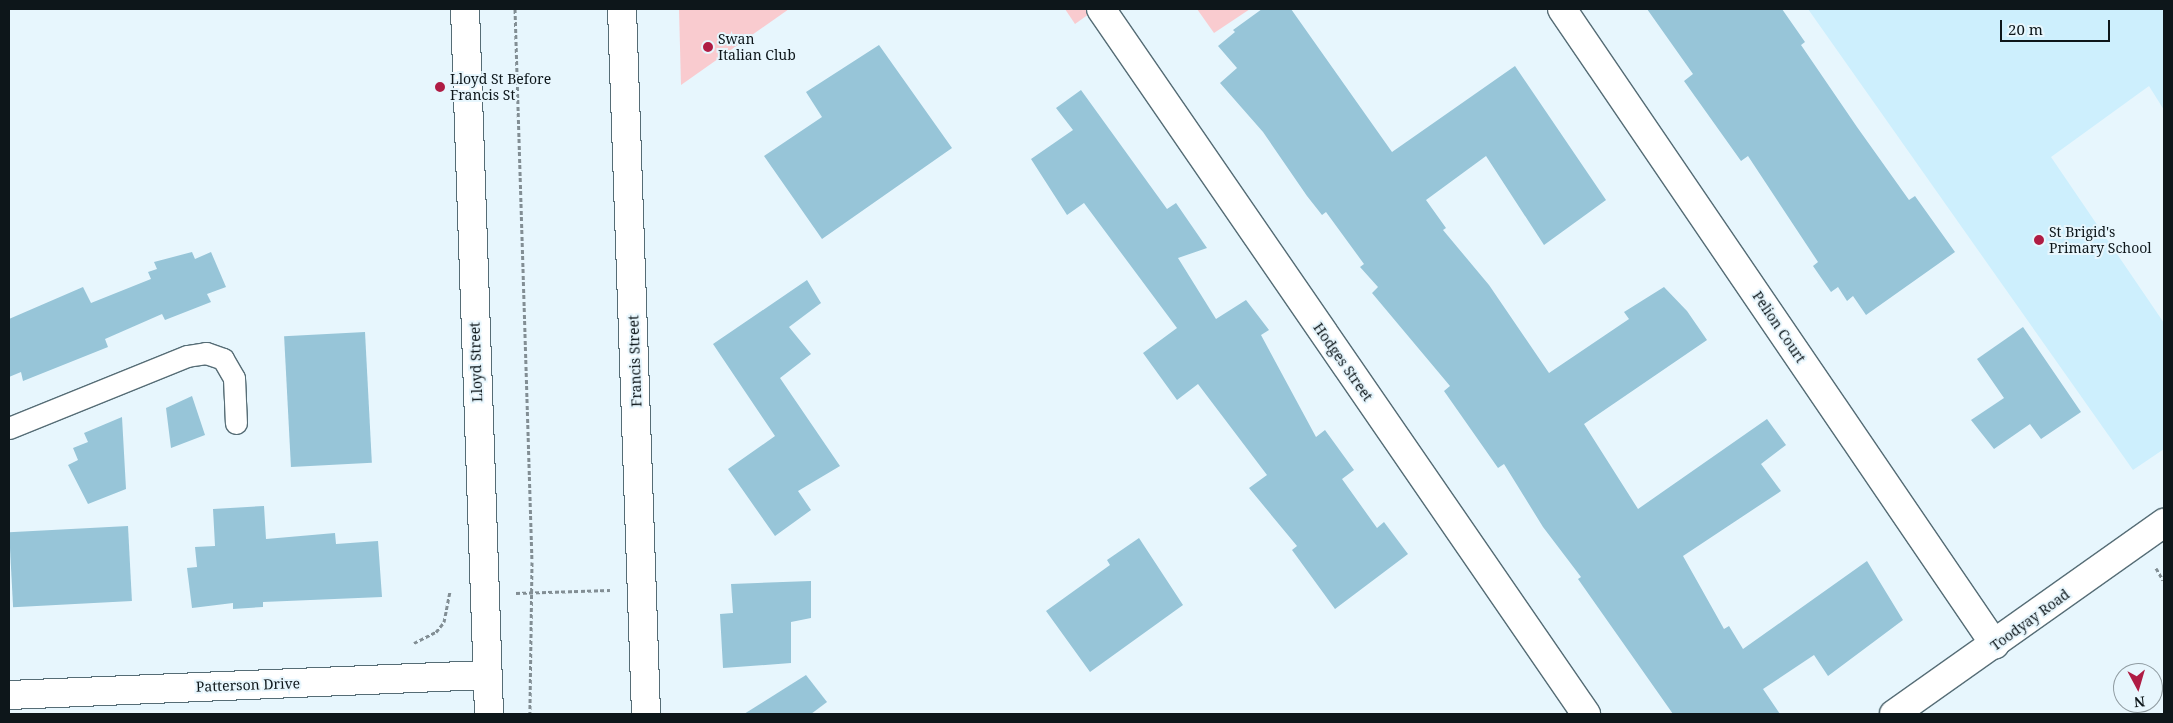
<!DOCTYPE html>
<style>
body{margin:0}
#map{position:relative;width:2173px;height:723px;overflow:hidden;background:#e7f6fd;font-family:"Noto Serif",serif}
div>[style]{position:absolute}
.built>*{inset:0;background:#cdeffd}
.green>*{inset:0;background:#f9cbcf}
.building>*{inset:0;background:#97c5d8;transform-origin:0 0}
.path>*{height:3px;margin-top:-1.5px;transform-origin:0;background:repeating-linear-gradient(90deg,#828e94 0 4px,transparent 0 6.5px)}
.roads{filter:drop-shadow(1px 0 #566d76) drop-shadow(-1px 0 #566d76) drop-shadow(0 1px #566d76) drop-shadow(0 -1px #566d76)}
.lane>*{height:21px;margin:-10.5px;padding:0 10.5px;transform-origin:10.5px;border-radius:10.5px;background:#fff}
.street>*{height:28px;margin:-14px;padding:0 14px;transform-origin:14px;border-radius:14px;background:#fff}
.secondary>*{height:28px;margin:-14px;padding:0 14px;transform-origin:14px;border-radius:14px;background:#fff}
.primary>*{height:28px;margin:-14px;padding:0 14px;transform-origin:14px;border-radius:14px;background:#fff}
.dots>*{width:14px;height:14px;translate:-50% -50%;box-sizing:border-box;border:2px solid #e7f6fd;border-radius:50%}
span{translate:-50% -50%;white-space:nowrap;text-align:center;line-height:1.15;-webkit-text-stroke:4px #e7f6fd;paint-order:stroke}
.poi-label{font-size:14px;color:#0d161a}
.left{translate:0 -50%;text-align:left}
.street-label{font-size:14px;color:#0d161a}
.frame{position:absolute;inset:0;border:10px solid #0d161a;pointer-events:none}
.north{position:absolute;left:2113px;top:663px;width:50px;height:50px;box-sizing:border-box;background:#e7f6fd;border:1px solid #909ca2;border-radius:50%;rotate:174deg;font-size:14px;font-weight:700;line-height:20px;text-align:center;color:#0d161a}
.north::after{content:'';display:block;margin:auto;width:18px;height:22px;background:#af1c44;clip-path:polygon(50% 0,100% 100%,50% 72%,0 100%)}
.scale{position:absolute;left:2000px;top:20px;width:110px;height:22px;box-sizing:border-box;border:2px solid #0d161a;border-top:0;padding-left:6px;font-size:15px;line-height:18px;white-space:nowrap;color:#0d161a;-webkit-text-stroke:4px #e7f6fd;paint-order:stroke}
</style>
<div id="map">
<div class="built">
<i style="clip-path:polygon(1808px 9px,2164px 9px,2164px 110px,2149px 86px,2051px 157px,2164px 323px,2164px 449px,2133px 470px)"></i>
</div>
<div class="green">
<i style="clip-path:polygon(679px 9px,789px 9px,681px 85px)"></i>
<i style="clip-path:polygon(1065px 9px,1096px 9px,1075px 24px)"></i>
<i style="clip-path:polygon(1197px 9px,1250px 9px,1214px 33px)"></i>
</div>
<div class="building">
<i style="clip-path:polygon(1262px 9px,1291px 9px,1392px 152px,1515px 66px,1606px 200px,1544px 245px,1486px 156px,1426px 200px,1446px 228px,1443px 230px,1489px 285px,1549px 373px,1629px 319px,1624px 312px,1664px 287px,1687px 311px,1707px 340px,1584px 424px,1638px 509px,1767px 419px,1786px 445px,1761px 464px,1781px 491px,1683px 556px,1724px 629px,1729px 626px,1743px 649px,1867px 561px,1903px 620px,1828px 676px,1814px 655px,1763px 689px,1780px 714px,1673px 714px,1578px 579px,1581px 577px,1543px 527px,1504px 464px,1498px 468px,1444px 391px,1450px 386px,1372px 293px,1378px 287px,1360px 267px,1364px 264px,1326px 212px,1322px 215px,1307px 196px,1263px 132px,1220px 83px,1237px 68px,1218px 46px,1235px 32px,1233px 30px)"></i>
<i style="clip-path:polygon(1647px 9px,1782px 9px,1805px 42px,1801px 45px,1857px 127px,1909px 200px,1915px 196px,1955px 252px,1866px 315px,1853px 296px,1847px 301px,1838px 287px,1831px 292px,1813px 266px,1818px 262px,1748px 156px,1741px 161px,1684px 81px,1693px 74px)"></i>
<i style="clip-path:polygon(879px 45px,952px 148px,822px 239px,764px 156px,822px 117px,806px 92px)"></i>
<i style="clip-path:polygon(1081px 90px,1167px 209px,1176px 203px,1207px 248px,1178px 258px,1216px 319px,1246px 300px,1269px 330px,1261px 335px,1316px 437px,1325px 430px,1354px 470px,1342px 479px,1377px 528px,1384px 522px,1408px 554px,1335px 609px,1292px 550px,1297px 546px,1249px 488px,1267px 475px,1198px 384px,1177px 400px,1143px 353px,1177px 328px,1084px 203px,1067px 215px,1031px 159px,1073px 130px,1056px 108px)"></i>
<i style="clip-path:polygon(192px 252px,195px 259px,211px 252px,226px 287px,207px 294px,211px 302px,165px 320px,162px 314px,105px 339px,108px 347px,23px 381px,21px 372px,9px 377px,9px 319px,83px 287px,91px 303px,151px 279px,148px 272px,157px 269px,154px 262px)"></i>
<i style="clip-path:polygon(807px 280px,821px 303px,789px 327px,811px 354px,780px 378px,840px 466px,798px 491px,811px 510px,775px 536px,728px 469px,775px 436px,713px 344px)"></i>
<i style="clip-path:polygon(2023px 327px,2081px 412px,2041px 439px,2030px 424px,1994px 449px,1971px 420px,2004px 398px,1977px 359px)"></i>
<i style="left:365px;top:332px;width:131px;height:81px;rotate:87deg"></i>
<i style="clip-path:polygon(192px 396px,205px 435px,171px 448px,166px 408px)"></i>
<i style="clip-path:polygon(122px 417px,126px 489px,88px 504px,68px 465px,78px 460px,73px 448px,88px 442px,84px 433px)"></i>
<i style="clip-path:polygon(264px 506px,266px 539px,335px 533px,336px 544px,378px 541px,382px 597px,263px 602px,263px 607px,233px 609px,233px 603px,192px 608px,187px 568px,197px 567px,195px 547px,215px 546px,213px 509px)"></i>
<i style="left:128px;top:526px;width:75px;height:119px;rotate:87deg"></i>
<i style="clip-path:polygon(1139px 538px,1183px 605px,1090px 672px,1046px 611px,1110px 565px,1107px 560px)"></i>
<i style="clip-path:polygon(811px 581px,811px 618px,791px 622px,791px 663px,723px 668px,720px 614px,733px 613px,731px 584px)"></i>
<i style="clip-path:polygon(806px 675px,827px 702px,811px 714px,744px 714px)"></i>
</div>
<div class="path">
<i style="left:515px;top:9px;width:553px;rotate:88.24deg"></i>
<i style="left:532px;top:562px;width:152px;rotate:90.8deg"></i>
<i style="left:2156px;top:568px;width:14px;rotate:60deg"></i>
<i style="left:516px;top:593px;width:94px;rotate:-1.8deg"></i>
<i style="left:414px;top:643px;width:25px;rotate:-27deg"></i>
<i style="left:436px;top:632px;width:13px;rotate:-51deg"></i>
<i style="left:444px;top:622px;width:31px;rotate:-79deg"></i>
</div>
<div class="roads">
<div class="lane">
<i style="left:9px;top:428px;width:192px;rotate:-22deg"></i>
<i style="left:187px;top:356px;width:19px;rotate:-9deg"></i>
<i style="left:206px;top:353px;width:18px;rotate:19deg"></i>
<i style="left:223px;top:359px;width:22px;rotate:60deg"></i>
<i style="left:234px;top:378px;width:45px;rotate:87.5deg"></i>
</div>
<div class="street">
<i style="left:622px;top:9px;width:705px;rotate:88.05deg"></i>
<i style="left:1101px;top:9px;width:856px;rotate:55.47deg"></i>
<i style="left:1562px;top:9px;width:769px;rotate:55.75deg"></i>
</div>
<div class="secondary">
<i style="left:9px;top:695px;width:478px;rotate:-2.4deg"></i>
<i style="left:1894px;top:714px;width:331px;rotate:-35.3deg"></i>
</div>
<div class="primary">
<i style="left:465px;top:9px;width:705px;rotate:88.05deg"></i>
</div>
</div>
<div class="dots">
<i style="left:708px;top:47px;background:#af1c44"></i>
<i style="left:440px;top:87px;background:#af1c44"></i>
<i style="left:2039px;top:240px;background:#af1c44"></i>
</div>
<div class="poi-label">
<span class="left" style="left:718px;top:47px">Swan<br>Italian Club</span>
<span class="left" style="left:450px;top:87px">Lloyd St Before<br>Francis St</span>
<span class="left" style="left:2049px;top:240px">St Brigid's<br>Primary School</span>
</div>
<div class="street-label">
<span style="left:1779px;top:327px;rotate:56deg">Pelion Court</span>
<span style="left:635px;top:361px;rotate:-92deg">Francis Street</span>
<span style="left:476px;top:362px;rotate:-92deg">Lloyd Street</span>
<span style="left:1343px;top:362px;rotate:55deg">Hodges Street</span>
<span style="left:2030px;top:620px;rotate:-36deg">Toodyay Road</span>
<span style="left:248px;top:685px;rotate:-2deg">Patterson Drive</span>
</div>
<div class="frame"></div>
<div class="north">N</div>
<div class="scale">20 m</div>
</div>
